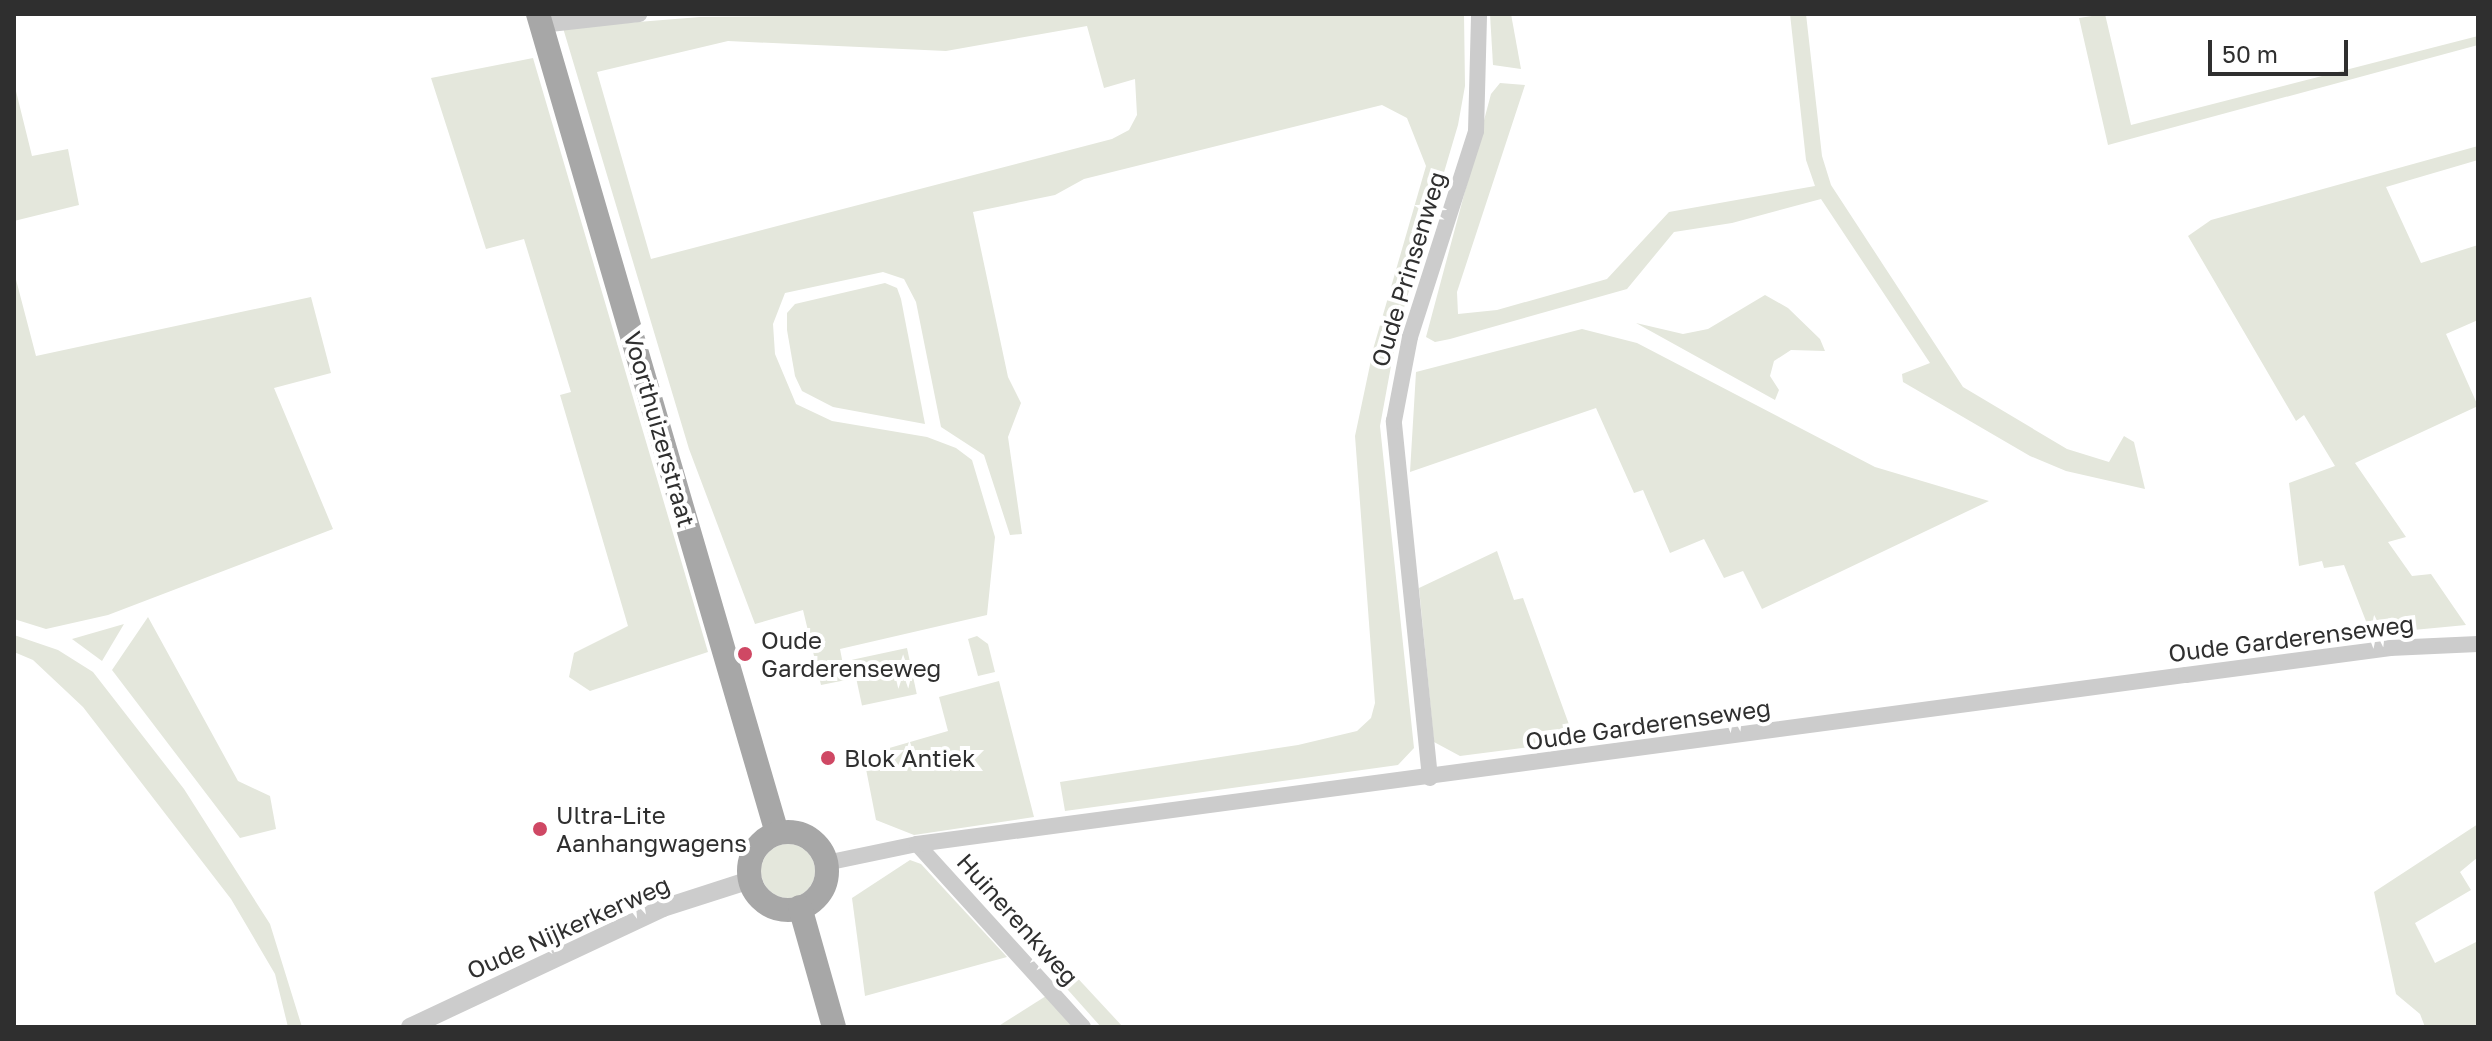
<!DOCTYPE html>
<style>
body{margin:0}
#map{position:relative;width:2492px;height:1041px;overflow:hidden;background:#fff;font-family:"Golos Text",sans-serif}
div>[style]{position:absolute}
.green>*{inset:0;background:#e4e7dc;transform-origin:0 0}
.round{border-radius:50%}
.minor>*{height:16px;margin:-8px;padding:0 8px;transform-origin:8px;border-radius:8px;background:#ccc}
.tertiary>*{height:18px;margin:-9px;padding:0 9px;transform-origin:9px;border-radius:9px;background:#ccc}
.primary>*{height:24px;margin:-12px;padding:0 12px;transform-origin:12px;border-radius:12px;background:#a7a7a7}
.primary>.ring{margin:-12px;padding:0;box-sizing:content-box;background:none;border:24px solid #a7a7a7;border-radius:50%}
.dots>*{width:22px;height:22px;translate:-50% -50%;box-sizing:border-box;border:4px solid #fff;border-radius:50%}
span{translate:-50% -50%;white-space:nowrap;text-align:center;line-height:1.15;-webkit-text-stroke:8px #fff;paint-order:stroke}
.street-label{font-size:24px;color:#2f2f2f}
.poi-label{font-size:24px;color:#2f2f2f}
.left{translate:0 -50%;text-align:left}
.frame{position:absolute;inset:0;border:16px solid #2f2f2f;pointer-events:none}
.scale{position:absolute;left:2208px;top:40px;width:140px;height:36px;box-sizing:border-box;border:4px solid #2f2f2f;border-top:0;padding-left:10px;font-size:24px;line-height:28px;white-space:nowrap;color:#2f2f2f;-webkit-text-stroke:6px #fff;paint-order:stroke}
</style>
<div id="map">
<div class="green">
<i style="clip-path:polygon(evenodd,970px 14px,1464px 14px,1465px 86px,1458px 125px,1398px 328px,1380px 426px,1414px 748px,1398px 765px,1065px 811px,1060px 782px,1298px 745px,1357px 731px,1371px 718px,1375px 703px,1355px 436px,1374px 346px,1426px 166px,1407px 118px,1382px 105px,1084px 179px,1055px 195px,973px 212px,1008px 377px,1021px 403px,1008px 437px,1022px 534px,1010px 535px,984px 455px,941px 427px,916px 302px,904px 279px,883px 272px,785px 293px,773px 324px,775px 354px,796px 404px,832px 421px,927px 437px,956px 448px,972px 460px,995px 537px,987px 615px,840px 649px,846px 680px,821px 685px,803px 610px,755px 624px,689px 449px,563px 28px,700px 17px,970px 14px,1087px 26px,1104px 88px,1135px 79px,1137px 115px,1129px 130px,1112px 139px,651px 259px,597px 72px,728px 41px,946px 51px,1087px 26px)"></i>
<i style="clip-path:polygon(1490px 14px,1511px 14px,1521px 69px,1493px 65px)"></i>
<i style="clip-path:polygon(1790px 14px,1806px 14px,1822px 156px,1831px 185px,1963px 387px,2067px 449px,2109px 462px,2124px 436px,2134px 442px,2145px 489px,2066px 471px,2030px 456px,1903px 382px,1902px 374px,1930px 363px,1821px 199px,1732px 223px,1674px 232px,1627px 289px,1450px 339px,1435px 342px,1426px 337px,1491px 94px,1500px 83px,1525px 85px,1457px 292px,1458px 314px,1497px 310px,1607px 279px,1669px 212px,1815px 186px,1806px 160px)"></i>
<i style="clip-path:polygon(2105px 14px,2131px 125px,2478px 36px,2478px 45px,2108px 145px,2079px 18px)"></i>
<i style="clip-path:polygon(533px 58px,708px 652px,590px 691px,569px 677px,574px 653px,628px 626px,560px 395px,571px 392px,524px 239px,486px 249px,431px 78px)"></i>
<i style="clip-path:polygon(14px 83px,32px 156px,68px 149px,79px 205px,14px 221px)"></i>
<i style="clip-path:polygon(2478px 146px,2478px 160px,2386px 187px,2421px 263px,2478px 245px,2478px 320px,2446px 334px,2478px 406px,2355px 463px,2406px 537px,2388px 542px,2412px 576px,2431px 574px,2466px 625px,2371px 634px,2344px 565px,2324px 568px,2322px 561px,2299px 566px,2289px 483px,2335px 466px,2304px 415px,2296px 421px,2188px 236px,2211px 220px)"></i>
<i style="clip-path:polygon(14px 272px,36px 356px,311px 297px,331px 373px,274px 388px,333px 529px,108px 615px,46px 629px,14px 619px)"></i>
<i style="clip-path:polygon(885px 283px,897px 288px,901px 299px,925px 424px,833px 407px,802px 391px,795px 376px,787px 330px,787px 313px,795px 304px)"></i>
<i style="clip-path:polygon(1765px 295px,1788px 308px,1820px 339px,1825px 351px,1791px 350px,1774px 361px,1770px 376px,1779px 390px,1775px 400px,1636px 323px,1683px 334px,1708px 329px)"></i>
<i style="clip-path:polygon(1582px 329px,1637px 343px,1875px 467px,1989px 501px,1762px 609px,1743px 571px,1724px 578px,1704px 539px,1670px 553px,1643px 490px,1634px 493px,1596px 408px,1410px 472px,1416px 372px)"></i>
<i style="clip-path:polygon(1497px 551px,1514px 600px,1523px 598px,1575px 741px,1460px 756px,1434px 742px,1419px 588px)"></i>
<i style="clip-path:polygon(148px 617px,238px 781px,270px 796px,276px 829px,240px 838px,112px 670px)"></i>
<i style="clip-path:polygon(124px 624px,102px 661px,72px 639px)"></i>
<i style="clip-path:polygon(14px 635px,58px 650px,93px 672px,184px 789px,270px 924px,302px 1027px,288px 1027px,275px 974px,231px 899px,83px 707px,33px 660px,14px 652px)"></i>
<i style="clip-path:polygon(977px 636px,988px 644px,995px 672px,978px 676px,968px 639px)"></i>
<i style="left:907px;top:648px;width:47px;height:56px;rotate:78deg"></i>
<i style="clip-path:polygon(999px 681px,1034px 817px,914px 835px,876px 820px,866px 769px,879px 751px,948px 731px,939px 697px)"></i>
<i style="clip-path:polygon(2478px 824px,2478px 857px,2460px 872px,2471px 890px,2415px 923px,2435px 963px,2478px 941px,2478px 1027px,2425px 1027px,2420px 1014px,2396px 994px,2374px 892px)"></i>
<i class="round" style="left:761px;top:844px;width:54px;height:54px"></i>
<i style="clip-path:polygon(910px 860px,921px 864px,1007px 957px,865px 996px,852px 898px)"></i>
<i style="clip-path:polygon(1058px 957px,1123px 1027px,1101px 1027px,1044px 963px)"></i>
<i style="clip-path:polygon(1046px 996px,1073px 1027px,997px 1027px)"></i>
</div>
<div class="minor">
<i style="left:541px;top:25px;width:99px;rotate:-6.4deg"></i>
<i style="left:1430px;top:778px;width:359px;rotate:-95.8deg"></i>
<i style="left:1394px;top:421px;width:86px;rotate:-79.2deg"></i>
<i style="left:1410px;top:337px;width:216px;rotate:-72.2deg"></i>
<i style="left:1476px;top:131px;width:117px;rotate:-88.5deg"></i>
<i style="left:917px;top:844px;width:247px;rotate:47.8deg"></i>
<i style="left:826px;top:863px;width:93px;rotate:-11.8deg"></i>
<i style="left:917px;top:844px;width:1280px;rotate:-7.59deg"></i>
<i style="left:2186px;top:675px;width:206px;rotate:-7.5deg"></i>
<i style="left:2390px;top:648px;width:88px;rotate:-2.6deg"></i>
</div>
<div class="tertiary">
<i style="left:410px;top:1027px;width:280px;rotate:-25.2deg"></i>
<i style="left:663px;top:908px;width:91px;rotate:-17.8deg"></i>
</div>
<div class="primary">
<i style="left:538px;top:14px;width:853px;rotate:73.73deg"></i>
<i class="ring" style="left:749px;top:832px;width:54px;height:54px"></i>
<i style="left:800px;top:907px;width:125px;rotate:74.2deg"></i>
</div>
<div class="dots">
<i style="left:745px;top:654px;background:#cf4864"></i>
<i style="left:828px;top:758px;background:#cf4864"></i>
<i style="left:540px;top:829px;background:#cf4864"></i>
</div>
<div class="street-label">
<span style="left:1408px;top:269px;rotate:-73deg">Oude Prinsenweg</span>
<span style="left:660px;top:429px;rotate:74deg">Voorthuizerstraat</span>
<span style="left:2291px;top:638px;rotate:-7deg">Oude Garderenseweg</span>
<span style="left:1648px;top:724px;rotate:-8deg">Oude Garderenseweg</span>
<span style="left:1018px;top:919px;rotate:48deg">Huinerenkweg</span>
<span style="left:568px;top:927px;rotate:-24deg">Oude Nijkerkerweg</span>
</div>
<div class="poi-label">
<span class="left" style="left:761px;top:654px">Oude<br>Garderenseweg</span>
<span class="left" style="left:844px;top:758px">Blok Antiek</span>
<span class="left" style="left:556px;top:829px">Ultra-Lite<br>Aanhangwagens</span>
</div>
<div class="frame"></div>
<div class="scale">50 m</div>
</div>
